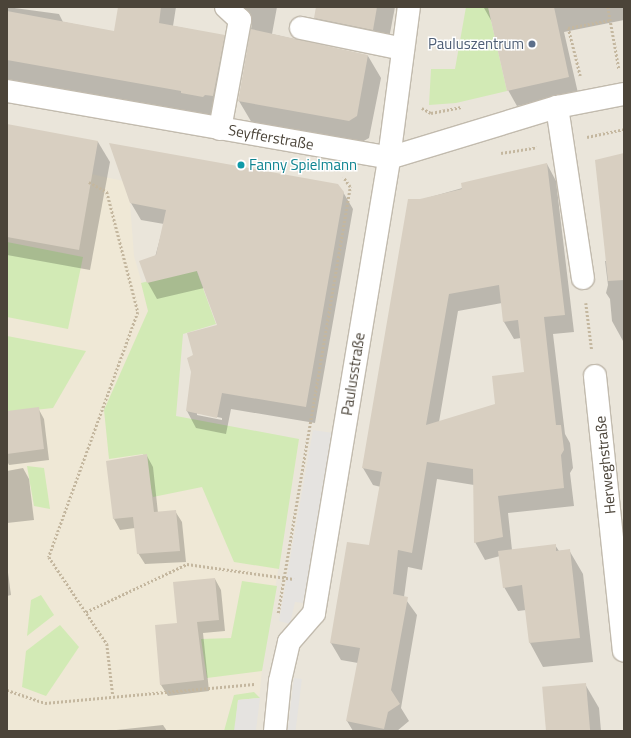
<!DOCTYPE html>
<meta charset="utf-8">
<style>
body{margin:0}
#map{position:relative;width:631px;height:738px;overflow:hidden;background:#f6f3ec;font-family:"Titillium Web",sans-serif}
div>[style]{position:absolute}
.residential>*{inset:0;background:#eae5da;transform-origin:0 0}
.education>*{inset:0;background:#efe8d6}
.green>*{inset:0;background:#d2eab5}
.parking>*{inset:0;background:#e5e3e0;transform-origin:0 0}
.shadow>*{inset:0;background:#0003}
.building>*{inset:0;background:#d8cfc1;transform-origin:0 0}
.path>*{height:2.5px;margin-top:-1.25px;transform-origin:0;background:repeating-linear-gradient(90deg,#c4b79f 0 2px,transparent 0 4px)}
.roads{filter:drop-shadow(1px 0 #c2bbae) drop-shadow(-1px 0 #c2bbae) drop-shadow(0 1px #c2bbae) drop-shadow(0 -1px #c2bbae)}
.minor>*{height:22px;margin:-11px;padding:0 11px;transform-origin:11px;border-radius:11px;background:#fff}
.dots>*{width:11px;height:11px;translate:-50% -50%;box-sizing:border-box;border:2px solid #fff;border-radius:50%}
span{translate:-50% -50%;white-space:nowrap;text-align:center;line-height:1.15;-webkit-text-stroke:3px #fff;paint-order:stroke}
.service-label{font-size:15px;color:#4e5e75}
.right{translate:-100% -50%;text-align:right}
.street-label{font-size:15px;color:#4b4439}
.culture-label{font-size:15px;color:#0d838f}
.left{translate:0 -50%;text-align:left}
.frame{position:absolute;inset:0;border:8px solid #4b4439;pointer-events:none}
</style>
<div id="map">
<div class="residential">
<i style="left:7px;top:7px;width:617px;height:724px"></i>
</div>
<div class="education">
<i style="clip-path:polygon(7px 125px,97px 141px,91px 174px,128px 182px,126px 191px,130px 203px,134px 256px,151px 314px,132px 410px,299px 440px,262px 670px,256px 731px,7px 731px)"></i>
</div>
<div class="green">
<i style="clip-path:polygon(466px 7px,488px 7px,507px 91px,456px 103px,429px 105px,431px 69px,455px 69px)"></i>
<i style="clip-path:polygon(7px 242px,83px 257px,68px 329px,7px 317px)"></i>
<i style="clip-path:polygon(196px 269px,216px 324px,183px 334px,176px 416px,299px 439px,279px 569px,234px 562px,202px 487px,153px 497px,143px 454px,109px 459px,104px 410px,148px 311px,141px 283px)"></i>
<i style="clip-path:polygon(7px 336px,86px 351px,53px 408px,7px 413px)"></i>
<i style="clip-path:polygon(27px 466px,44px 468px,50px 509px,34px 506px)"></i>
<i style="clip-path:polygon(242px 581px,277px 586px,262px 671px,207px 678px,201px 639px,231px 638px)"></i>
<i style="clip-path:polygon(41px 595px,54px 615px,27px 636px,31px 600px)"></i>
<i style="clip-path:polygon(60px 625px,79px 647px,46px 696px,22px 687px,26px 651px)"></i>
<i style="clip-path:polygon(254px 692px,260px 698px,238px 700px,235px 731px,224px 731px,234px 695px)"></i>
</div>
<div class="parking">
<i style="clip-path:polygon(313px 430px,333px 433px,303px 603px,295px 602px,290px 624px,279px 621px)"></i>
<i style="left:294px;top:678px;width:8px;height:53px;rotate:7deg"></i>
<i style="clip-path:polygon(260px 698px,256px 731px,234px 731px,238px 700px)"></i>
</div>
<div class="shadow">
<i style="clip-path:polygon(7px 7px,59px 14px,63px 22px,115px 32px,119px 7px,176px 7px,173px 26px,224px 36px,237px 58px,216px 119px,194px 113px,7px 79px)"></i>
<i style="clip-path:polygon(213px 7px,277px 7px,272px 34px,368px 56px,381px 78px,369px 138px,362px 142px,252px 123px,239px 101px,252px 23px,244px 13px)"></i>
<i style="clip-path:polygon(317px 7px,395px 7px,386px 54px,329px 42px,315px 18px)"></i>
<i style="clip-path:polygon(481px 7px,624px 7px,624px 20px,564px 32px,578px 93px,517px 106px,508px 90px,492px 22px,484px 8px)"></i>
<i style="clip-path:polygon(7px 126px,98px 142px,110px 162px,90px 270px,7px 255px)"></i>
<i style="clip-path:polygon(624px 155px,624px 341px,623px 341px,612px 321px,610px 299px,606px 293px,608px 285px,605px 261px,607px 261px)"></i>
<i style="clip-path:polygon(evenodd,547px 164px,556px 181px,574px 332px,553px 334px,565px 434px,570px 443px,573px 468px,570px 473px,574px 506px,508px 513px,512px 550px,555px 545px,559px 551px,569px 550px,583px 574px,593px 662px,543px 667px,530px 643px,526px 610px,518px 611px,504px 587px,500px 556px,485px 560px,475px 542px,474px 485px,437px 479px,422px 570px,408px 567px,404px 597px,417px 615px,401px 708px,409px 721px,397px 731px,353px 731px,347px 721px,358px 663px,341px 660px,331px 643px,370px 546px,381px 487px,373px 485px,363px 468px,420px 200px,547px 164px,502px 303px,504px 322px,514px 339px,521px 338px,525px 373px,496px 405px,439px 422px,458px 311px,502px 303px)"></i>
<i style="clip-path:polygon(evenodd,343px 192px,353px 209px,315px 423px,231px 409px,226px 434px,196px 428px,187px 411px,192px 372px,219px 325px,204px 288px,157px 299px,148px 283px,164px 224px,141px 220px,131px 203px,343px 192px,197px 413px,222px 418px,222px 420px,197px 415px,197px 413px)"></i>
<i style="clip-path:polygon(38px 408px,44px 419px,49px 460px,9px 465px,7px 461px,7px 414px)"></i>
<i style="clip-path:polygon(147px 456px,153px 467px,158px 513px,175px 511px,182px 522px,186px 562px,145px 564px,138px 553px,135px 528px,120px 530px,114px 519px)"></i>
<i style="clip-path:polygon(23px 468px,29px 479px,34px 520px,7px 523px,7px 471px)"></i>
<i style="clip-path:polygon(7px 565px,11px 595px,7px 596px)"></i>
<i style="clip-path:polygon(215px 579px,221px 590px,225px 631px,203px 633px,209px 691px,168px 696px,161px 685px,178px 624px)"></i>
<i style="clip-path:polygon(585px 684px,599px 708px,601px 731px,547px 731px)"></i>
<i style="clip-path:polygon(163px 725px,167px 731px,107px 731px)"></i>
</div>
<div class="building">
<i style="clip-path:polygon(118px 7px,161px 7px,159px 23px,225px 35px,213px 96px,205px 95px,203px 97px,181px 93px,181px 91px,7px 60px,7px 11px,114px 31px)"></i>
<i style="clip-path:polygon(316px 7px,377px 7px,373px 30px,314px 18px)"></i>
<i style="clip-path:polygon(488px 7px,554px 7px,569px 77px,507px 91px)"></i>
<i style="clip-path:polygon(251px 29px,368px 55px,357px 116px,349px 121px,238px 101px)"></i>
<i style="clip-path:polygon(7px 124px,98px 141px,79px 250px,7px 237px)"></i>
<i style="clip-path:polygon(109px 143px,338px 184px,344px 192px,306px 407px,222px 393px,217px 418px,186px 411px,191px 372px,187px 358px,193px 355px,187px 333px,217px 325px,197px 271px,147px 283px,139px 261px,156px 255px,166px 210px,130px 203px)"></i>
<i style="clip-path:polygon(624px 153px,624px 280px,608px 281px,595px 160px)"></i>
<i style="clip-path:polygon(evenodd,547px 163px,565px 315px,544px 317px,556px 425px,561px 425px,564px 450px,561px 455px,564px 488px,498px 496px,503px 537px,474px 543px,473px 469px,427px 462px,412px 553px,398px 550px,393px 594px,408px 597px,391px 690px,400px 704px,388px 712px,384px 729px,346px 721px,360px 648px,330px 643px,347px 542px,369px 545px,382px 472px,362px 468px,408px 199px,420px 199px,462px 189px,461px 183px,547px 163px,499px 285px,503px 322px,518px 320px,524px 372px,492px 376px,495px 404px,426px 425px,449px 294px,499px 285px)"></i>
<i style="clip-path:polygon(39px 407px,44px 449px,7px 454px,7px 411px)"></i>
<i style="clip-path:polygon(147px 454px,154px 512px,176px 510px,180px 551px,137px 554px,133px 517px,113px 519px,106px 461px)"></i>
<i style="clip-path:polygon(556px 544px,556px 551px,570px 549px,580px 638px,529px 643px,522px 585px,503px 588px,498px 551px)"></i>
<i style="clip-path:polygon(215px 578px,219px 620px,197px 622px,204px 680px,160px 685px,155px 625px,177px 623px,173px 582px)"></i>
<i style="left:586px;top:683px;width:48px;height:44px;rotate:85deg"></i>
</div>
<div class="path">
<i style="left:608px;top:7px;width:63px;rotate:79.9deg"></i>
<i style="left:580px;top:76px;width:49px;rotate:-104deg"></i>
<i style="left:568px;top:28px;width:43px;rotate:-10.8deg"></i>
<i style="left:422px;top:108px;width:10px;rotate:29deg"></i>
<i style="left:431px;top:113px;width:31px;rotate:-11deg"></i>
<i style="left:587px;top:137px;width:38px;rotate:-12deg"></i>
<i style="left:501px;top:153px;width:36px;rotate:-9deg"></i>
<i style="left:89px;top:182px;width:21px;rotate:29deg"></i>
<i style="left:107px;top:192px;width:124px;rotate:75.5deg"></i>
<i style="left:138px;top:312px;width:261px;rotate:110deg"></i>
<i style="left:49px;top:557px;width:105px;rotate:56.3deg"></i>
<i style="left:107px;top:644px;width:52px;rotate:83.4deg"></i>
<i style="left:586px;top:303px;width:48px;rotate:82.9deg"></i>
<i style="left:86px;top:612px;width:112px;rotate:-25.4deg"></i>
<i style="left:187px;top:564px;width:108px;rotate:8deg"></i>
<i style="left:278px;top:613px;width:432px;rotate:-80.4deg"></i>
<i style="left:350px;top:187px;width:12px;rotate:-125deg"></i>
<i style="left:7px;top:690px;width:40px;rotate:18.9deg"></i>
<i style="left:45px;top:703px;width:210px;rotate:-5.2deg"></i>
</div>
<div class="roads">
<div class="minor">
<i style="left:301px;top:28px;width:104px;rotate:11.6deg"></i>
<i style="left:7px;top:91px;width:388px;rotate:9.9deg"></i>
<i style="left:389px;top:158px;width:176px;rotate:-16.9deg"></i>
<i style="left:557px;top:107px;width:68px;rotate:-11deg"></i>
<i style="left:557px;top:107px;width:173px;rotate:81.4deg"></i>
<i style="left:220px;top:129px;width:111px;rotate:-79.6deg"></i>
<i style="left:240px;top:20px;width:19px;rotate:-137deg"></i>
<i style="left:595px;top:376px;width:276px;rotate:84deg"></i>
<i style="left:275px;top:731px;width:50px;rotate:-84.3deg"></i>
<i style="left:280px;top:681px;width:40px;rotate:-77deg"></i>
<i style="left:289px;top:642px;width:38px;rotate:-49deg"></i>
<i style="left:314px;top:613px;width:461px;rotate:-80.6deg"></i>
<i style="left:389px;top:158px;width:152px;rotate:-82.5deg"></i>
</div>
</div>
<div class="dots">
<i style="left:532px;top:44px;background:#5c6f8a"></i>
<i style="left:241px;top:165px;background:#0f9aa8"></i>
</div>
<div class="service-label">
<span class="right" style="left:524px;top:44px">Pauluszentrum</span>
</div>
<div class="street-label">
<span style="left:271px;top:137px;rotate:10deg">Seyfferstraße</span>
<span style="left:353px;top:374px;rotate:-81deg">Paulusstraße</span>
<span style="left:605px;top:465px;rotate:-96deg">Herweghstraße</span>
</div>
<div class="culture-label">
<span class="left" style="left:249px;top:165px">Fanny Spielmann</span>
</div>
<div class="frame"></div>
</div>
